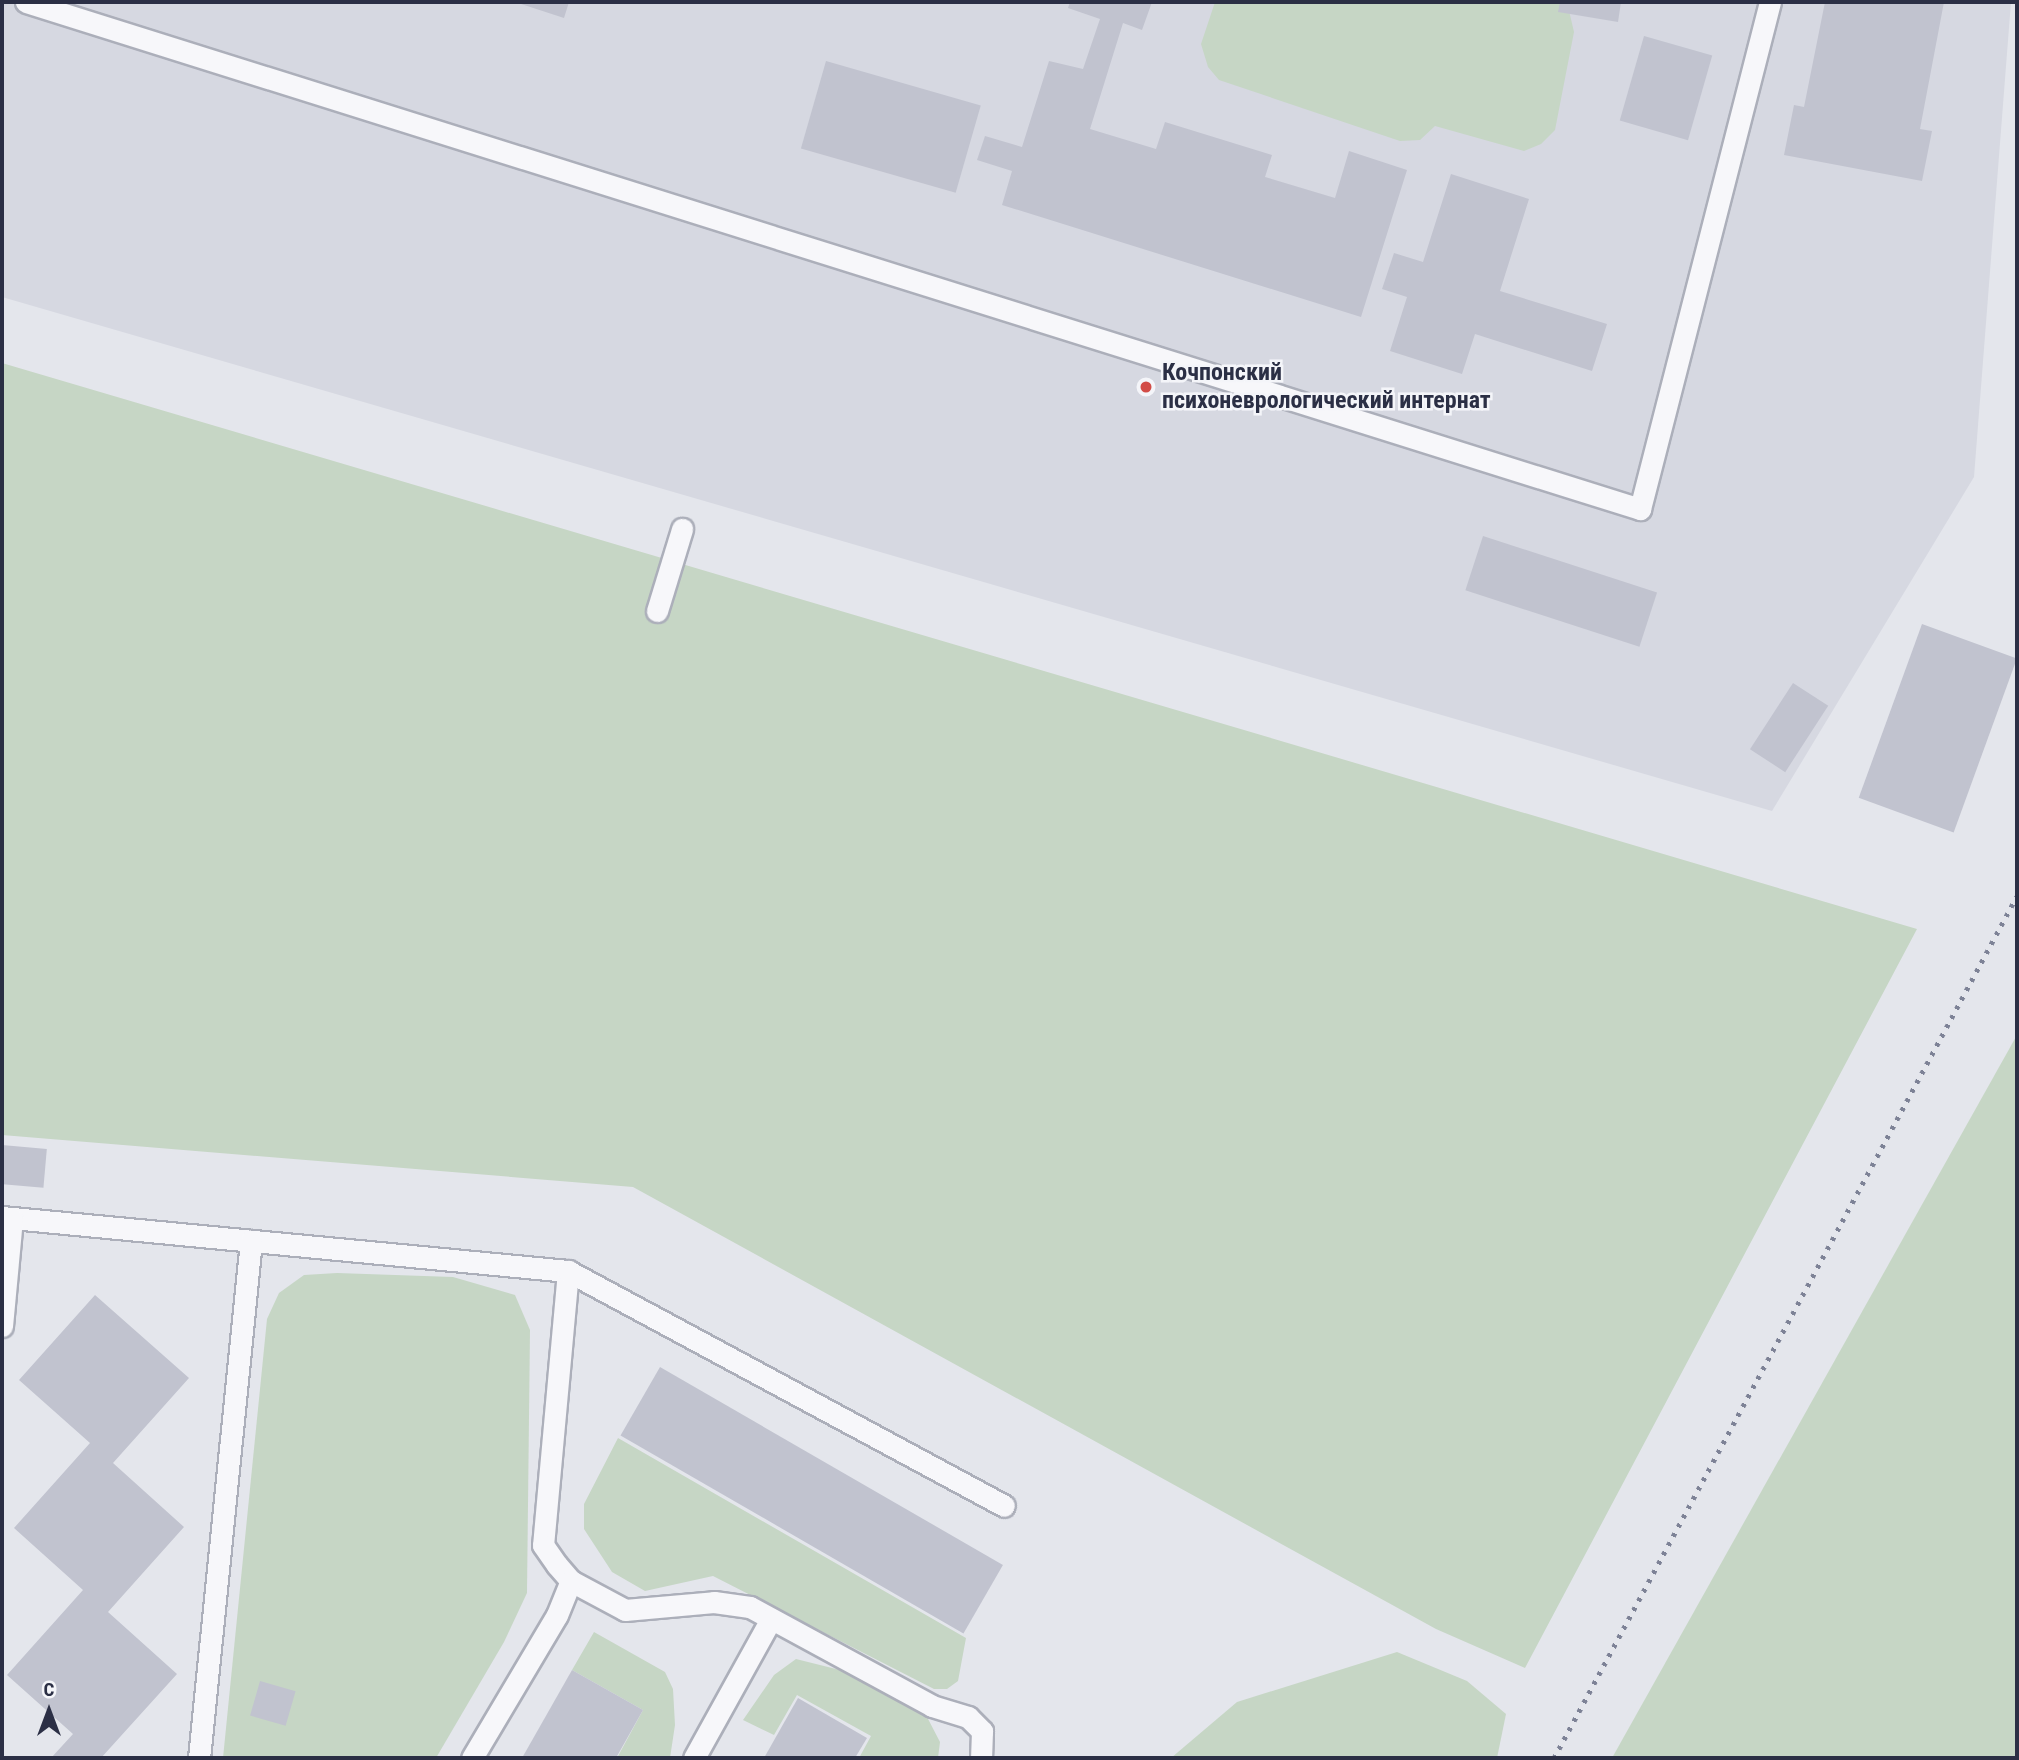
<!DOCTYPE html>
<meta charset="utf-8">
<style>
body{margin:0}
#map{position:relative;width:2019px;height:1760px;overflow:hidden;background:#e4e6ec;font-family:"Roboto Condensed",sans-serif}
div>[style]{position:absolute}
.built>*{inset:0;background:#d6d8e1}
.green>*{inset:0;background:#c6d6c5}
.building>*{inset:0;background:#c1c3cf;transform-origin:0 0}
.roads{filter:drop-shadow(2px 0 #acafba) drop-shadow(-2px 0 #acafba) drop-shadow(0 2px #acafba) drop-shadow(0 -2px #acafba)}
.lane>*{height:21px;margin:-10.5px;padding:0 10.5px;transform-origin:10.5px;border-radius:10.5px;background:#f7f7fa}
.rail>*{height:5px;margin-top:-2.5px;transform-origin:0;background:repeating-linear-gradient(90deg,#7d8296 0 3.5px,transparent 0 10.5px)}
.dots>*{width:19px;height:19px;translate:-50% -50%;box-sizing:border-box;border:4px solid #f4f5f9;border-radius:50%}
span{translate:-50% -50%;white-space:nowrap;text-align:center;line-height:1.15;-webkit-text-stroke:5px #f4f5f9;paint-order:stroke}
.poi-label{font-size:24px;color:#2b2f45;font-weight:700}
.left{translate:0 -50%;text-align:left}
.frame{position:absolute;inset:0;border:4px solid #2b2f45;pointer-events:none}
.north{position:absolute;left:14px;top:1676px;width:70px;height:70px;-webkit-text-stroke:5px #f4f5f9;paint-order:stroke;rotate:0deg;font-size:19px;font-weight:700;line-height:28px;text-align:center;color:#2b2f45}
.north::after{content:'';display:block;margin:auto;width:24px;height:32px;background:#2b2f45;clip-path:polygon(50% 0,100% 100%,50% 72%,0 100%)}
</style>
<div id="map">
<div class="built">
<i style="clip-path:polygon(2px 2px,2011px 2px,1974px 477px,1772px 811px,2px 297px)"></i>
</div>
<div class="green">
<i style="clip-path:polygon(1215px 2px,1567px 2px,1574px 32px,1555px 130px,1541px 144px,1524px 151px,1435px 126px,1420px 140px,1400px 141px,1219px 80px,1208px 67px,1201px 44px)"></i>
<i style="clip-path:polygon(2px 363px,1917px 929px,1525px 1668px,1436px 1629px,633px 1187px,2px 1135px)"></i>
<i style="clip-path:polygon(2017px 1035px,2017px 1758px,1612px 1758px)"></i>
<i style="clip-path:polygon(337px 1273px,453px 1277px,515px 1295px,530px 1330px,527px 1593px,504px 1642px,436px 1758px,223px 1758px,267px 1319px,279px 1293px,304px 1275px)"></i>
<i style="clip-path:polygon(618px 1438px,966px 1638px,958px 1681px,947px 1689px,934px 1689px,713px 1576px,645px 1591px,612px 1572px,584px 1529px,584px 1504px)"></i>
<i style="clip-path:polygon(594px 1632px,665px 1672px,673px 1689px,675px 1725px,670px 1758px,617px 1758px,643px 1710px,572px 1670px)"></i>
<i style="clip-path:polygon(1397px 1652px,1467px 1681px,1506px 1714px,1497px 1758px,1171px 1758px,1237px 1702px)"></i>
<i style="clip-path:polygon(796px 1659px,856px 1674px,926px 1715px,940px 1742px,938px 1758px,859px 1758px,871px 1736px,797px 1695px,774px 1735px,743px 1720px,774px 1675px)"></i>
</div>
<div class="building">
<i style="clip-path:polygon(515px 2px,569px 2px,564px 18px)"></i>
<i style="clip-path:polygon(1070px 2px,1152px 2px,1142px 30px,1123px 23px,1090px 129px,1156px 149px,1165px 122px,1272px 155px,1265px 177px,1335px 198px,1349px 151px,1407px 170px,1361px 317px,1002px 205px,1012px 171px,977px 160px,985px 136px,1022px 147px,1049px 61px,1083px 69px,1100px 19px,1068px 8px)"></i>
<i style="clip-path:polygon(1560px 2px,1621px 2px,1618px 22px,1558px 12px)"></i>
<i style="clip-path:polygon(1825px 2px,1944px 2px,1920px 129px,1932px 131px,1922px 181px,1784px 155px,1794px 105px,1804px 107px)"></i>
<i style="left:1644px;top:36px;width:71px;height:88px;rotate:16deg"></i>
<i style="left:826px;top:61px;width:161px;height:91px;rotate:16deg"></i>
<i style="clip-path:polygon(1451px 174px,1529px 199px,1500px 291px,1607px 324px,1592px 371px,1475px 334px,1462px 374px,1390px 351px,1407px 297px,1382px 289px,1394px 253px,1423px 262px)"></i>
<i style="left:1483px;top:536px;width:183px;height:57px;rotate:18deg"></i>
<i style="left:1922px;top:624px;width:101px;height:185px;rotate:20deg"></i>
<i style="left:1793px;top:683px;width:42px;height:79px;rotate:33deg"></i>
<i style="left:2px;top:1145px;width:45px;height:39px;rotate:5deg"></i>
<i style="clip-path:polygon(95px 1295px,189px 1378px,113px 1463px,184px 1527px,108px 1612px,177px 1674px,101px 1758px,51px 1758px,73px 1734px,7px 1675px,83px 1590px,14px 1528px,90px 1443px,19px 1380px)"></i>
<i style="left:660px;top:1367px;width:396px;height:79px;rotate:30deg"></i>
<i style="clip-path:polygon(572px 1670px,643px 1710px,616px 1758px,522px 1758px)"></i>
<i style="left:260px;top:1681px;width:37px;height:36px;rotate:16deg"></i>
<i style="clip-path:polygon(798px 1698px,867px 1738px,855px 1758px,764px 1758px)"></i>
</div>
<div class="roads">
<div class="lane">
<i style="left:26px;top:2px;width:1692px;rotate:17.44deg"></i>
<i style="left:1640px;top:509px;width:523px;rotate:-75.62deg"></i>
<i style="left:657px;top:611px;width:86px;rotate:-73deg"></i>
<i style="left:2px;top:1217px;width:569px;rotate:5.45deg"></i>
<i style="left:568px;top:1271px;width:275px;rotate:95.2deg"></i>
<i style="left:543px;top:1545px;width:24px;rotate:55deg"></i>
<i style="left:557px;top:1565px;width:21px;rotate:49deg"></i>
<i style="left:571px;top:1581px;width:61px;rotate:28.2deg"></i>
<i style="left:625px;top:1610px;width:89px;rotate:-5.1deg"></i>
<i style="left:714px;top:1602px;width:36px;rotate:8deg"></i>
<i style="left:750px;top:1607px;width:207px;rotate:28.5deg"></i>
<i style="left:932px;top:1706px;width:38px;rotate:17deg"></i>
<i style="left:968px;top:1717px;width:20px;rotate:45deg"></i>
<i style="left:982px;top:1731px;width:27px;rotate:92deg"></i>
<i style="left:568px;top:1271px;width:495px;rotate:28.3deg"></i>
<i style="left:2px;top:1326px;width:108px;rotate:-84.7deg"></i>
<i style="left:199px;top:1758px;width:520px;rotate:-84.26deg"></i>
<i style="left:472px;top:1758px;width:166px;rotate:-59.3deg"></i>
<i style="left:557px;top:1615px;width:37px;rotate:-68deg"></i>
<i style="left:694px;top:1758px;width:159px;rotate:-61deg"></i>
</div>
</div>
<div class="rail">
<i style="left:1554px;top:1758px;width:978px;rotate:-61.76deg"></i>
</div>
<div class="dots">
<i style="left:1146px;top:387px;background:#d24c47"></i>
</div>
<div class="poi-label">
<span class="left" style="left:1162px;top:387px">Кочпонский<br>психоневрологический интернат</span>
</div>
<div class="frame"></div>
<div class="north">С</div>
</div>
